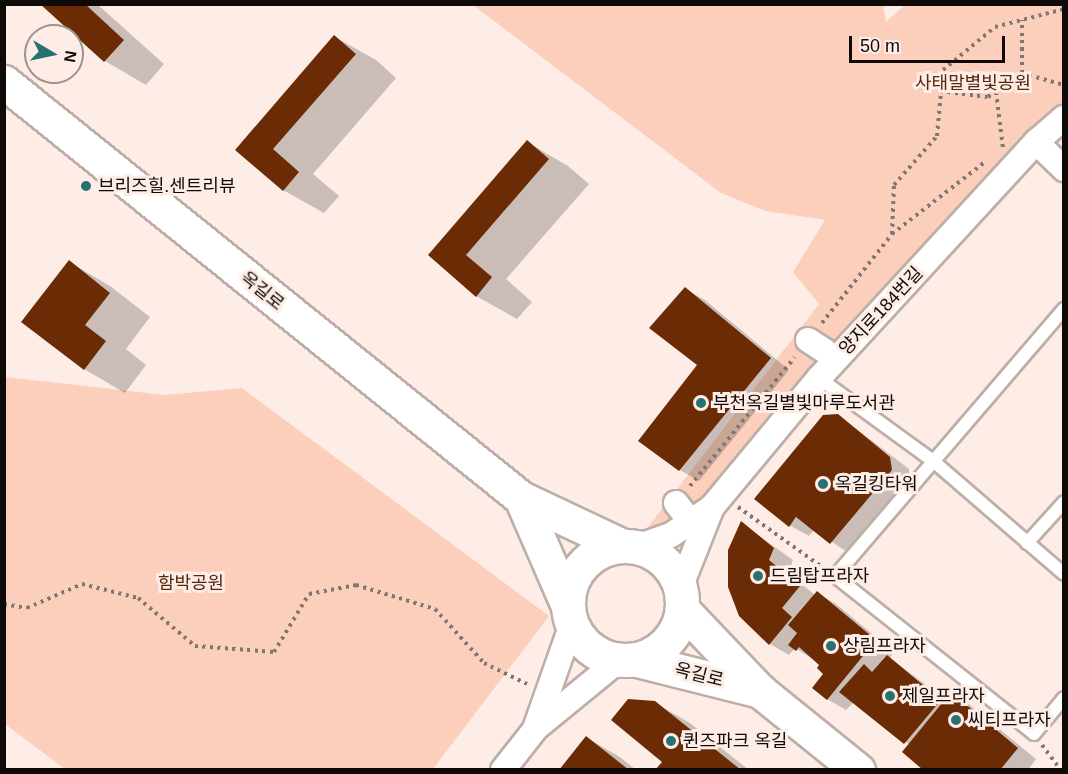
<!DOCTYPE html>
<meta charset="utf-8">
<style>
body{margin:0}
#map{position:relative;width:1068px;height:774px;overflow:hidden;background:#fdede6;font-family:Helvetica,"Noto Sans KR",sans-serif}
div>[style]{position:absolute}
.green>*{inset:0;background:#fbcfbb}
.shadow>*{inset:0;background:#0003}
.building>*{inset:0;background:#6b2c05}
.path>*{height:4px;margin-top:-2px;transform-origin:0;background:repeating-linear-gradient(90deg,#807672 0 3px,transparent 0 7.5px)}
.roads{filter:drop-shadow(2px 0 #bdaea7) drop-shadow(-2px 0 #bdaea7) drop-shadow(0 2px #bdaea7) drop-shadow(0 -2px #bdaea7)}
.lane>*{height:12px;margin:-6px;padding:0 6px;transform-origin:6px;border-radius:6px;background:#fff}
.street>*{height:24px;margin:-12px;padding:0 12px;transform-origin:12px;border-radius:12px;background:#fff}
.secondary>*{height:33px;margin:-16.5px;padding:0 16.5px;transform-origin:16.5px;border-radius:16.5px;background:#fff}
.secondary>.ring{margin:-16.5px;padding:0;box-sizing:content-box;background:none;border:33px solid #fff;border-radius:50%}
.dots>*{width:16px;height:16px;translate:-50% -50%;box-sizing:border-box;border:3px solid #fdede6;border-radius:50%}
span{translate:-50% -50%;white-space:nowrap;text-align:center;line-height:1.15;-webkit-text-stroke:6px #fdede6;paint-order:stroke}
.park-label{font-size:18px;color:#57280e}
.poi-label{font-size:18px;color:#0f0a08}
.left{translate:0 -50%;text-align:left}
.street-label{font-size:18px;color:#0f0a08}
.frame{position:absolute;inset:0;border:6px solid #0f0a08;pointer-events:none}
.north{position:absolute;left:24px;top:24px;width:60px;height:60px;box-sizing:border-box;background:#fdede6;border:2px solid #9e928d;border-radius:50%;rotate:99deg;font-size:16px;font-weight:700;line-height:24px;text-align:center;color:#0f0a08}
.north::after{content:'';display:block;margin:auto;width:21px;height:27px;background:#277172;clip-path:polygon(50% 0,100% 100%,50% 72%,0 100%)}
.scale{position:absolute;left:849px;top:36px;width:156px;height:27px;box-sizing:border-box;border:3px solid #0f0a08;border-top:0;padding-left:8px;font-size:18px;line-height:21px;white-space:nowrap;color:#0f0a08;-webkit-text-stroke:4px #fdede6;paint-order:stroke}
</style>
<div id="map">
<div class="green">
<i style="clip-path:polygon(883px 4px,886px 22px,905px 5px,1063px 5px,1063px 106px,999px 165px,825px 351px,697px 507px,670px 529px,642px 535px,819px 304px,793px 272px,825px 220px,766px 211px,721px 193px,473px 5px)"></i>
<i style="clip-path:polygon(5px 377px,165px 395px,242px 388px,549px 616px,433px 769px,65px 769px,5px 724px)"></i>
</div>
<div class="shadow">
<i style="clip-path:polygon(42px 4px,97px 4px,164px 64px,146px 85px,105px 61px)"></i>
<i style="clip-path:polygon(335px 37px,376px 60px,396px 78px,313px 174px,339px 196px,324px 213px,283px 190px,237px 149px)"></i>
<i style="clip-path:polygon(527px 142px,568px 166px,589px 184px,506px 279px,532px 302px,517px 319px,476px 296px,430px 255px)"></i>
<i style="clip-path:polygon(69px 262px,110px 286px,150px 317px,126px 349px,146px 365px,125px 393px,84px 369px)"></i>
<i style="clip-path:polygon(685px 289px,705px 300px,789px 370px,699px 481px,680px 470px,699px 365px)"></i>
<i style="clip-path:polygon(838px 415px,909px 469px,910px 481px,850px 554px,814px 530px,809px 536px,789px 525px,802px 512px)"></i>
<i style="clip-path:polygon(741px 523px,793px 560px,788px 573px,815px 595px,817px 593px,836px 604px,894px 652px,890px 658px,946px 700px,951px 694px,970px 705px,1036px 759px,1028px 770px,926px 770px,910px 745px,854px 702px,846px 710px,827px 699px,826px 673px,816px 661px,795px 648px,789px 655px,770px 644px,741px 615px)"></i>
<i style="clip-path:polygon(655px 703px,690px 723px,749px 770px,657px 770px,664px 761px)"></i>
<i style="clip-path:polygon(587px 738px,620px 757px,636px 770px,561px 770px)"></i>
</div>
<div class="building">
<i style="clip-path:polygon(40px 4px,85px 4px,124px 40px,104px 62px)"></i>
<i style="clip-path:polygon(334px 35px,356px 54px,273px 149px,299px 172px,283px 191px,235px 150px)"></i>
<i style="clip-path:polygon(527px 140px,549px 159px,466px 255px,492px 277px,476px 297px,428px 255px)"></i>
<i style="clip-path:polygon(69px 260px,110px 293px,85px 325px,106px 341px,84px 370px,21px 322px)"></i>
<i style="clip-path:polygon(685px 287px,771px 358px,679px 471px,638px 441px,697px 365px,649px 328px)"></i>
<i style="clip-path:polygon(838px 414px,890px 457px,892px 470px,830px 544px,796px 517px,789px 527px,754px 499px,823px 415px)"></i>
<i style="clip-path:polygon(741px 521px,774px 548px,769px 560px,800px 586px,782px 608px,792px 617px,769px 645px,739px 616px,728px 587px,728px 550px)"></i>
<i style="clip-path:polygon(817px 591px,876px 640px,827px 700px,812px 688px,823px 674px,817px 668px,819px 665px,799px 647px,796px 651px,788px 645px,797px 633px,788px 625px)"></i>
<i style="clip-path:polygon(887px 655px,941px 700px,904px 744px,839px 692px,864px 664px,872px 672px)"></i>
<i style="clip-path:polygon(951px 692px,1018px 748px,1000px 770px,923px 770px,902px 752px)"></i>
<i style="clip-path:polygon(628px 699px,655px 701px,741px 770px,655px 770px,662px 762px,611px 720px)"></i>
<i style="clip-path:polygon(586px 736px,629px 770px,559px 770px)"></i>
</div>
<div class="path">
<i style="left:1022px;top:73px;width:44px;rotate:15.9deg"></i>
<i style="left:940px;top:91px;width:48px;rotate:7.1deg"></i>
<i style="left:988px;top:97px;width:42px;rotate:-35.2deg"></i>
<i style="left:1022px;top:73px;width:53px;rotate:-90deg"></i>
<i style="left:996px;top:92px;width:56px;rotate:82.9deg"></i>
<i style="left:892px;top:234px;width:49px;rotate:-87.7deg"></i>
<i style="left:894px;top:185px;width:65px;rotate:-48.7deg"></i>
<i style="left:937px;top:136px;width:66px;rotate:-84.8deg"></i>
<i style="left:943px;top:70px;width:67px;rotate:-39.6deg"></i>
<i style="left:995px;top:27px;width:71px;rotate:-14.6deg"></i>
<i style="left:822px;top:323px;width:113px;rotate:-51.8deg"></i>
<i style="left:892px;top:234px;width:119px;rotate:-37.8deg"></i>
<i style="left:690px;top:486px;width:166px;rotate:-50.9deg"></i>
<i style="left:738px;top:507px;width:103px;rotate:35.5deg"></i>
<i style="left:4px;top:604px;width:23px;rotate:10deg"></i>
<i style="left:27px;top:608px;width:60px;rotate:-23.6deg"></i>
<i style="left:82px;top:584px;width:58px;rotate:14deg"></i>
<i style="left:138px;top:598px;width:75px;rotate:40.1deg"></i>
<i style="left:195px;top:646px;width:79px;rotate:4.3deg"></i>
<i style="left:274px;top:652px;width:68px;rotate:-58.9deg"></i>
<i style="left:309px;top:594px;width:48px;rotate:-10.8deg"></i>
<i style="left:356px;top:585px;width:83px;rotate:16.9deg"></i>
<i style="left:435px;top:609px;width:73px;rotate:47.8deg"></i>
<i style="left:484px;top:663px;width:48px;rotate:26deg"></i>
<i style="left:1042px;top:745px;width:31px;rotate:53deg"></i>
</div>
<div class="roads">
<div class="lane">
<i style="left:1064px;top:309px;width:352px;rotate:130.6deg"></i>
<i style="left:835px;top:576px;width:254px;rotate:38.4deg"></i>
<i style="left:1034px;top:734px;width:47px;rotate:-50.2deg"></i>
<i style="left:819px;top:378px;width:140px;rotate:36deg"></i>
<i style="left:932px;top:460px;width:174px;rotate:40.8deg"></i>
<i style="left:1027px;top:543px;width:55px;rotate:-47.9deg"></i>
</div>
<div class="street">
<i style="left:1036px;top:142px;width:39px;rotate:44deg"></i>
<i style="left:808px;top:340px;width:20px;rotate:33deg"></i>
<i style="left:676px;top:503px;width:16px;rotate:52deg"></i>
<i style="left:636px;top:547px;width:37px;rotate:-19deg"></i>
<i style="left:671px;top:535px;width:50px;rotate:-34.3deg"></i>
<i style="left:712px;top:507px;width:168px;rotate:-50.3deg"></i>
<i style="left:819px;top:378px;width:321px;rotate:-47.4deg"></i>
<i style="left:1036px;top:142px;width:37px;rotate:-41deg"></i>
<i style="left:680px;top:588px;width:87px;rotate:-68.4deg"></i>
<i style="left:536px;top:726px;width:108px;rotate:-70.6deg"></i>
<i style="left:503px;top:770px;width:53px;rotate:-51.8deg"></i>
<i style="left:536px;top:728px;width:107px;rotate:-39.3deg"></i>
</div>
<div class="secondary">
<i style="left:4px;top:82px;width:664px;rotate:38.82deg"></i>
<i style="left:521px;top:498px;width:113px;rotate:25.2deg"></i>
<i style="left:521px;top:498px;width:118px;rotate:66.5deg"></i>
<i class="ring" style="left:568px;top:546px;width:81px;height:81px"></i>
<i style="left:682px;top:609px;width:113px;rotate:46.4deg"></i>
<i style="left:760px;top:691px;width:126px;rotate:38.9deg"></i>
<i style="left:637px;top:660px;width:127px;rotate:14.1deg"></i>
</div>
</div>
<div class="dots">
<i style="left:86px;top:186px;background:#277172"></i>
<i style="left:701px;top:403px;background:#277172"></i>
<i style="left:823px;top:484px;background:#277172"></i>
<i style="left:758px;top:576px;background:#277172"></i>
<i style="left:831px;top:646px;background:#277172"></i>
<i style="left:890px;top:696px;background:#277172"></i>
<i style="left:956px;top:720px;background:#277172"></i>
<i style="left:671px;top:741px;background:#277172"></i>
</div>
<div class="park-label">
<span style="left:973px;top:83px">사태말별빛공원</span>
<span style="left:191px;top:583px">함박공원</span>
</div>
<div class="poi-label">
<span class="left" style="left:98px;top:186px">브리즈힐.센트리뷰</span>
<span class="left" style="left:713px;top:403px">부천옥길별빛마루도서관</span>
<span class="left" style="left:835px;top:484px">옥길킹타워</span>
<span class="left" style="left:770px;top:576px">드림탑프라자</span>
<span class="left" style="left:843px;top:646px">상림프라자</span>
<span class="left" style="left:902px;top:696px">제일프라자</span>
<span class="left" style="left:968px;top:720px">씨티프라자</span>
<span class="left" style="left:683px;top:741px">퀸즈파크 옥길</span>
</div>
<div class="street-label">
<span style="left:262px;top:291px;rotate:39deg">옥길로</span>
<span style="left:881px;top:311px;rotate:-47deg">양지로184번길</span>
<span style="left:699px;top:675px;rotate:14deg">옥길로</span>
</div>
<div class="frame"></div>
<div class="north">N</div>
<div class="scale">50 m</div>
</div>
